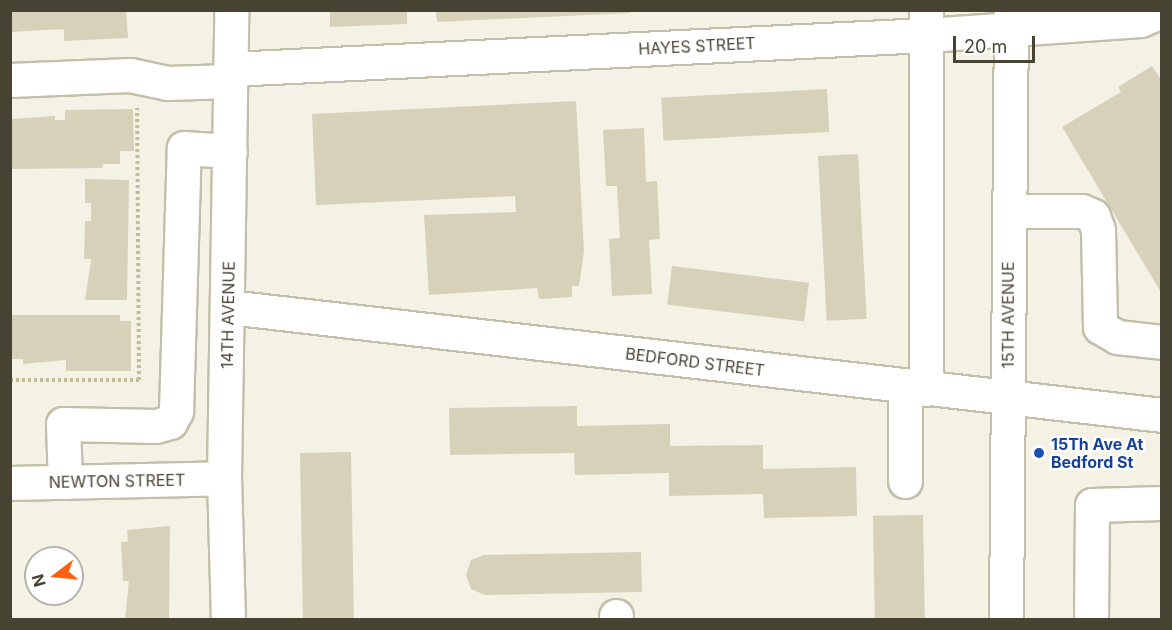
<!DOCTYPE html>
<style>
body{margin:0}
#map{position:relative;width:1172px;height:630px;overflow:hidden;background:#f4f2e4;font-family:Inter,sans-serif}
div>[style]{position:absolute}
.building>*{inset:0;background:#d7d1b9;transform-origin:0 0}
.path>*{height:4px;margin-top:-2px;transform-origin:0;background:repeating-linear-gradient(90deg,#c4bc96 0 3px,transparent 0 6px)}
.roads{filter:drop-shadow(2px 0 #c3bfa9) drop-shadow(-2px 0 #c3bfa9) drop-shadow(0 2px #c3bfa9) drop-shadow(0 -2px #c3bfa9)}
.minor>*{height:33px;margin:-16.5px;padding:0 16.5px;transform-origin:16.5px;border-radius:16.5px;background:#fff}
.dots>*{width:16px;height:16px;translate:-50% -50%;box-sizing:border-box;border:3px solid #fff;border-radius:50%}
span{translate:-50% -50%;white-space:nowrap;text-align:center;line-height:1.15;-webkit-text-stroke:5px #fff;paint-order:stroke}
.street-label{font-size:16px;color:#474333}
.transit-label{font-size:16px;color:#164399;font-weight:700}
.left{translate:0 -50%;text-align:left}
.frame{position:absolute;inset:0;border:12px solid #474333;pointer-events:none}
.north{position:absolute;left:24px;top:546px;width:60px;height:60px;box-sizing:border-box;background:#fff;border:2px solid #b5b4ad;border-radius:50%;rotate:254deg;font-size:16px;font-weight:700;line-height:24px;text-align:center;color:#474333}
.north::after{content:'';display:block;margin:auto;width:21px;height:27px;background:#ff6110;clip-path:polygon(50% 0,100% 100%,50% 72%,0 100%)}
.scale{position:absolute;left:953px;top:36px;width:82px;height:27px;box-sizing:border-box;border:3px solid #474333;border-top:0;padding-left:8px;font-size:18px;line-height:21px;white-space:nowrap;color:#474333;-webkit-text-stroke:4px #fff;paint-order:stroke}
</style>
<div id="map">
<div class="building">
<i style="clip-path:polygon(10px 10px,126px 10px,128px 38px,64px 41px,64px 29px,10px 32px)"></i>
<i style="clip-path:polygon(330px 10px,407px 10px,407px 24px,330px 27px)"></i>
<i style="clip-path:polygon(436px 10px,630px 10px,630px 13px,437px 22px)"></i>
<i style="clip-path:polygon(1152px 66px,1162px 81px,1162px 294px,1062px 127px,1121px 92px,1118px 87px)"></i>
<i style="left:827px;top:89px;width:43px;height:166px;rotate:87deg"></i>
<i style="clip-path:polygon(576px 101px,584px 251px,579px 286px,572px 286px,572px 297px,539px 299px,537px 288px,429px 295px,424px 215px,516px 212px,515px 196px,316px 205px,312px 114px)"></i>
<i style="clip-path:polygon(133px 109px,134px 151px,120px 151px,120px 164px,103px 164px,102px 168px,10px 169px,10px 119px,55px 116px,55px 120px,65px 120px,65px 110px)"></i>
<i style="clip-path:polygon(644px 128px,646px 182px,657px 181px,660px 239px,649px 240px,652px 294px,612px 296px,609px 239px,620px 238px,617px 186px,606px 186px,603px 130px)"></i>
<i style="left:858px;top:154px;width:165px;height:40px;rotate:87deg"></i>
<i style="clip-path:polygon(85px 179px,129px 180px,127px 300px,85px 300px,91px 259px,84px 259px,85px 221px,91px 221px,91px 203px,85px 203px)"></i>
<i style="left:672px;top:266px;width:138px;height:39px;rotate:7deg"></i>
<i style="clip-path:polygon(10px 315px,120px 315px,120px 321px,131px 321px,131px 371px,66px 371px,66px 360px,23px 364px,23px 359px,10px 359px)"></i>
<i style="clip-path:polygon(577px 406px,577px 426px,670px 424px,670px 446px,763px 445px,763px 469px,856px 467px,857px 516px,764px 518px,763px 494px,669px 496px,669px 473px,575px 475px,574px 453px,450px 455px,449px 408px)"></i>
<i style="left:351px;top:452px;width:168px;height:51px;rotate:89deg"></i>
<i style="left:923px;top:515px;width:105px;height:50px;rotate:89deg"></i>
<i style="clip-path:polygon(170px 526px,169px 620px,125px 620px,129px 581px,123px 581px,121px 542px,128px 542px,127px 530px)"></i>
<i style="clip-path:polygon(641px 552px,642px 592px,485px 595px,471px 589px,466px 575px,471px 560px,484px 555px)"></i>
</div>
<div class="path">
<i style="left:10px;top:380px;width:129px"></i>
<i style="left:139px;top:380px;width:272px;rotate:-90.4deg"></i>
</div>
<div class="roads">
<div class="minor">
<i style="left:231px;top:69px;width:697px;rotate:-2.8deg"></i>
<i style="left:927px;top:35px;width:214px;rotate:-4deg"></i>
<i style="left:1140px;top:20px;width:24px;rotate:-22deg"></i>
<i style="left:10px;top:80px;width:120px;rotate:-2.4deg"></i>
<i style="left:130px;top:75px;width:38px;rotate:12deg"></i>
<i style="left:167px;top:83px;width:64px;rotate:-1.8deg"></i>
<i style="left:1009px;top:211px;width:73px"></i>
<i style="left:1082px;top:211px;width:12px;rotate:24deg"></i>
<i style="left:1093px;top:216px;width:15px;rotate:70deg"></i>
<i style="left:1098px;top:230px;width:97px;rotate:88.8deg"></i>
<i style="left:1100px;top:327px;width:20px;rotate:30deg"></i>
<i style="left:1117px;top:337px;width:45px;rotate:6.3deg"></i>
<i style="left:229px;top:307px;width:939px;rotate:6.6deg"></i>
<i style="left:905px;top:386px;width:95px;rotate:90deg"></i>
<i style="left:926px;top:389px;width:379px;rotate:-90deg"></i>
<i style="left:65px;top:482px;width:58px;rotate:-92deg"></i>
<i style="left:63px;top:424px;width:93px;rotate:1.2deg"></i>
<i style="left:156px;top:426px;width:15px;rotate:-16deg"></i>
<i style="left:170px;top:422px;width:13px;rotate:-61deg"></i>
<i style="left:176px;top:411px;width:263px;rotate:-88.3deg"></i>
<i style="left:184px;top:148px;width:46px;rotate:3.7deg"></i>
<i style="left:10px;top:483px;width:214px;rotate:-1.3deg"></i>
<i style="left:616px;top:616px;width:4px;rotate:90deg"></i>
<i style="left:228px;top:620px;width:142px;rotate:-91.6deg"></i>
<i style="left:224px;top:478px;width:468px;rotate:-89.1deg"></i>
<i style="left:1006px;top:620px;width:610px;rotate:-89.53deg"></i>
<i style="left:1091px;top:620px;width:115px;rotate:-89.5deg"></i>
<i style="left:1092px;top:505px;width:70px;rotate:-1.6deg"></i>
</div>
</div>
<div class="dots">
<i style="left:1039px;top:453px;background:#1a4fb4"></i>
</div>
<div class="street-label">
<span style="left:697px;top:46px;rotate:-3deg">HAYES STREET</span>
<span style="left:228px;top:315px;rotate:-89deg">14TH AVENUE</span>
<span style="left:1008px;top:315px;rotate:-90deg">15TH AVENUE</span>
<span style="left:695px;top:362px;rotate:7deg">BEDFORD STREET</span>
<span style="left:117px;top:481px;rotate:-1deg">NEWTON STREET</span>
</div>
<div class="transit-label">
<span class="left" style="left:1051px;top:453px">15Th Ave At<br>Bedford St</span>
</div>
<div class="frame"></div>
<div class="north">N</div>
<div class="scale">20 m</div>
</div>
